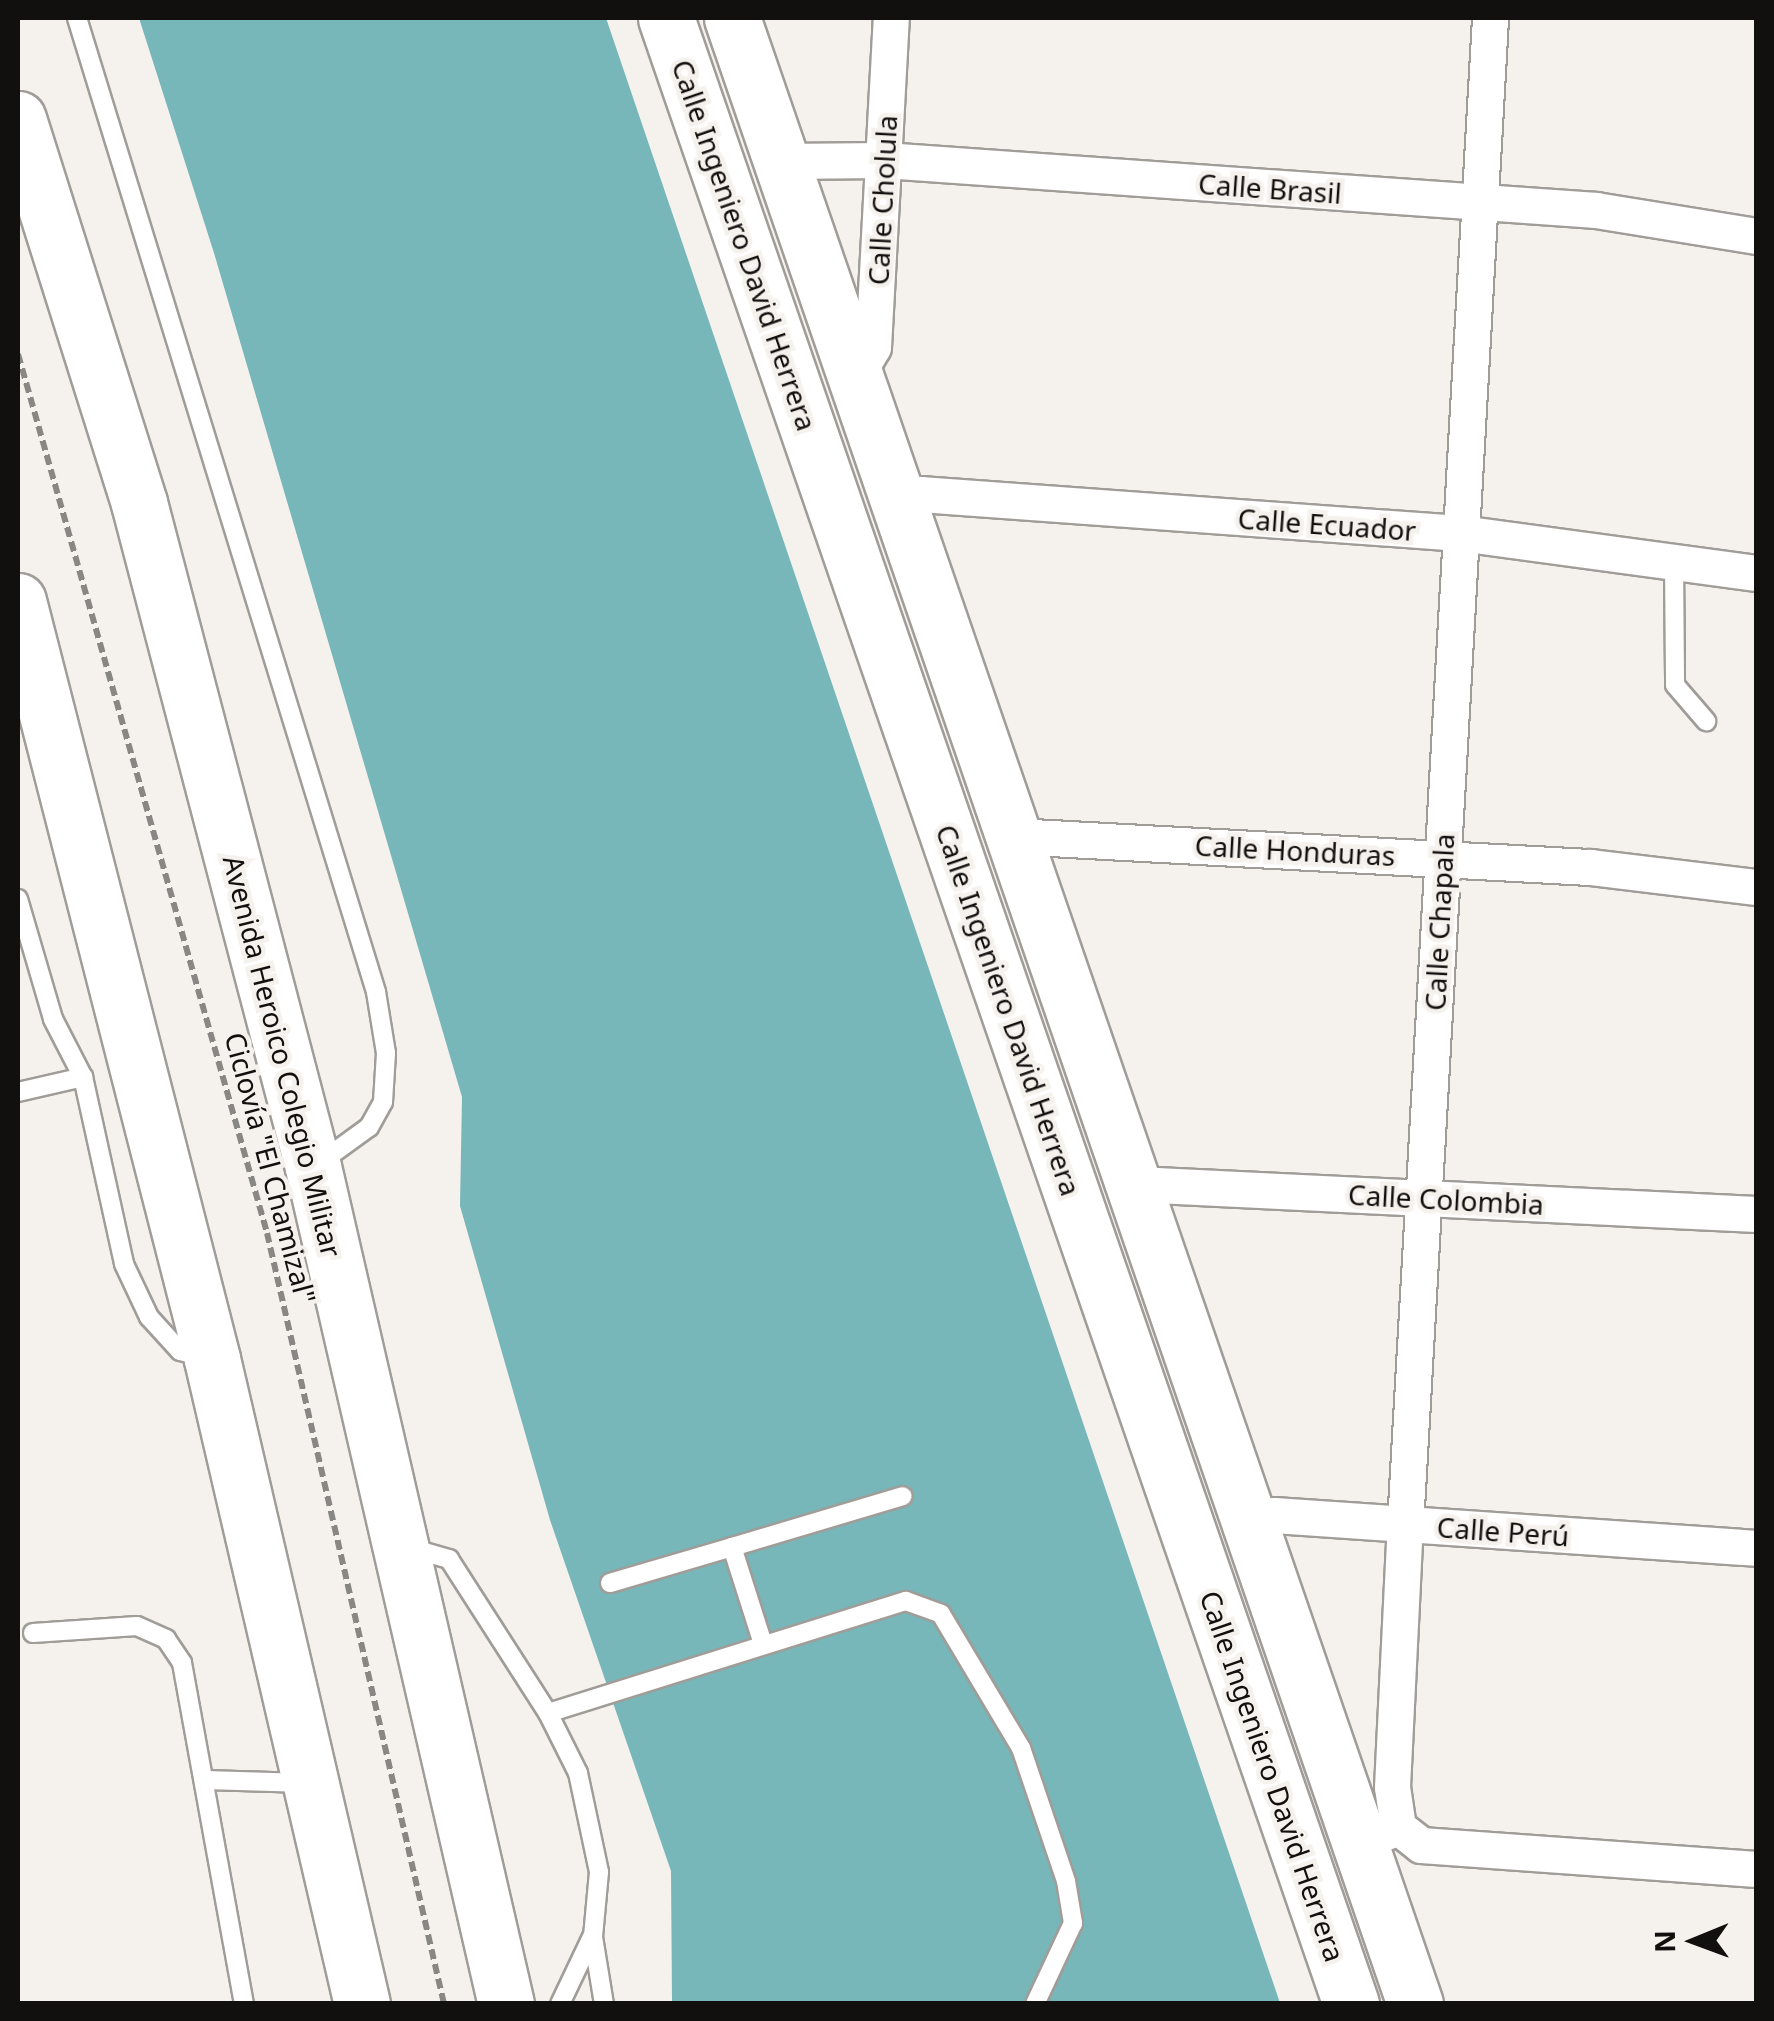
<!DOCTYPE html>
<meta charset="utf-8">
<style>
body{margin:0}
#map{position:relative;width:1774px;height:2021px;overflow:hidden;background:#f5f2ee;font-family:"Noto Sans",sans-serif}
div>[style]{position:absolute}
.water>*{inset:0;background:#77b6b9}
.path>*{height:6px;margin-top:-3px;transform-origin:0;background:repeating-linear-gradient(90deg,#898784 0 10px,transparent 0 15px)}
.roads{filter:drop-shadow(2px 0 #a09d99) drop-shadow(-2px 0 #a09d99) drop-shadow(0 2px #a09d99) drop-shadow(0 -2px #a09d99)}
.service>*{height:18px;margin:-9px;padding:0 9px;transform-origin:9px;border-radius:9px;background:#fff}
.minor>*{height:35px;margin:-17.5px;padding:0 17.5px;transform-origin:17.5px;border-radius:17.5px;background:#fff}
.primary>*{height:55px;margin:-27.5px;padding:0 27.5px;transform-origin:27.5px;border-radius:27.5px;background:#fff}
span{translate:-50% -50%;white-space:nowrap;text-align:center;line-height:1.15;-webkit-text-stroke:9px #f5f2ee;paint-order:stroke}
.street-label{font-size:28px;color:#11100f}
.frame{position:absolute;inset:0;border:20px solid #11100f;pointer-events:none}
.north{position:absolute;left:1644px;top:1891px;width:100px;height:100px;-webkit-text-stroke:8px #f5f2ee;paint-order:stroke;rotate:269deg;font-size:28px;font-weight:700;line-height:40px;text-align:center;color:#11100f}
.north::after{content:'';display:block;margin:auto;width:35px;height:45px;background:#11100f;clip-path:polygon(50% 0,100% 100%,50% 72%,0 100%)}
</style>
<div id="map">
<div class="water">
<i style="clip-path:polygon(139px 18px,606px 18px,1280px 2003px,672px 2003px,671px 1871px,550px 1520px,460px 1206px,462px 1097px,214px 253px)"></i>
</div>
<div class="path">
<i style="left:18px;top:354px;width:914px;rotate:74.18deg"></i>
<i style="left:267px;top:1233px;width:791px;rotate:77.07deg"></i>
</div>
<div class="roads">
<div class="service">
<i style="left:77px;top:18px;width:1019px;rotate:72.93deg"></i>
<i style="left:376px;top:992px;width:62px;rotate:80.7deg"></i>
<i style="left:386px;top:1053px;width:49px;rotate:93.5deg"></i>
<i style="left:383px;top:1102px;width:29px;rotate:119deg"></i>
<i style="left:369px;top:1127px;width:63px;rotate:144deg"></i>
<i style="left:1674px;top:562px;width:123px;rotate:89.5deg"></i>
<i style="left:1675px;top:685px;width:48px;rotate:49.3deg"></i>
<i style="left:18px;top:899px;width:125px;rotate:73.7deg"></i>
<i style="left:53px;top:1019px;width:65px;rotate:62.7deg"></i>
<i style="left:83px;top:1077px;width:191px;rotate:77.6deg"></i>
<i style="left:124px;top:1264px;width:59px;rotate:64.7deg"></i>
<i style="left:149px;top:1317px;width:46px;rotate:47.6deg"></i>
<i style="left:180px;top:1351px;width:23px;rotate:13deg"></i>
<i style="left:18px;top:1092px;width:67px;rotate:-13deg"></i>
<i style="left:410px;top:1548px;width:41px;rotate:15.8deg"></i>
<i style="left:449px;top:1559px;width:183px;rotate:57.3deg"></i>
<i style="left:548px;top:1713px;width:67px;rotate:63.4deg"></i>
<i style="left:578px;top:1773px;width:101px;rotate:78deg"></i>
<i style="left:599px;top:1872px;width:65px;rotate:95.3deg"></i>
<i style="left:593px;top:1937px;width:68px;rotate:80.7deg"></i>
<i style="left:610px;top:1583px;width:127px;rotate:-16.4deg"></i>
<i style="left:33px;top:1633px;width:104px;rotate:-3.9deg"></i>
<i style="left:137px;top:1626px;width:32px;rotate:24deg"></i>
<i style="left:166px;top:1639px;width:29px;rotate:56deg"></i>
<i style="left:182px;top:1663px;width:347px;rotate:79.7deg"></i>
<i style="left:763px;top:1644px;width:102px;rotate:-107.7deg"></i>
<i style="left:732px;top:1547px;width:178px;rotate:-16.6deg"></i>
<i style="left:548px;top:1713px;width:375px;rotate:-17.4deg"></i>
<i style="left:906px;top:1601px;width:37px;rotate:20deg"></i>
<i style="left:941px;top:1614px;width:156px;rotate:59.2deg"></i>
<i style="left:1021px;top:1748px;width:140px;rotate:71.3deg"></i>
<i style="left:1066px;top:1881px;width:43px;rotate:80.5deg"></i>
<i style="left:1073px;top:1923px;width:89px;rotate:115.1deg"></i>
<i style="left:206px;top:1780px;width:99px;rotate:1.7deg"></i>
<i style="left:560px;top:2004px;width:74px;rotate:-64.5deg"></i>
</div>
<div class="minor">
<i style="left:781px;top:161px;width:103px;rotate:-0.6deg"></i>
<i style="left:884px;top:160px;width:714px;rotate:4.02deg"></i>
<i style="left:1596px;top:210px;width:162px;rotate:9.2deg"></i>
<i style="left:855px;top:377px;width:35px;rotate:-59deg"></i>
<i style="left:873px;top:347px;width:329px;rotate:-86.9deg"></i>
<i style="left:896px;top:500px;width:25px;rotate:-14deg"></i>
<i style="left:920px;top:494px;width:541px;rotate:4.13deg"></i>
<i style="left:1460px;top:533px;width:299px;rotate:7.7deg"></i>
<i style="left:1013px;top:836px;width:578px;rotate:3.08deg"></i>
<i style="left:1590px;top:867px;width:167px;rotate:6.9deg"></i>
<i style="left:1137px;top:1194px;width:21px;rotate:-25deg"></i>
<i style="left:1156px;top:1185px;width:601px;rotate:2.77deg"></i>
<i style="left:1251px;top:1520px;width:24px;rotate:-12deg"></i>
<i style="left:1274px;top:1515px;width:483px;rotate:3.9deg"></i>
<i style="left:1398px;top:1827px;width:40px;rotate:-98.5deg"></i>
<i style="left:1392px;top:1787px;width:262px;rotate:-87.2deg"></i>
<i style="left:1405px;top:1525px;width:1509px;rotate:-86.77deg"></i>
<i style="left:1376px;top:1836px;width:24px;rotate:-22deg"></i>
<i style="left:1398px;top:1827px;width:29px;rotate:38deg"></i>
<i style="left:1421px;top:1845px;width:336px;rotate:4.1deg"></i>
</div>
<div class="primary">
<i style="left:666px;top:18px;width:2101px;rotate:70.97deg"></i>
<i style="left:732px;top:18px;width:2100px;rotate:71.02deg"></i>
<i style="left:18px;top:119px;width:403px;rotate:72.5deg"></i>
<i style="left:139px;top:503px;width:686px;rotate:75.32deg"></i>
<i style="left:313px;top:1167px;width:859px;rotate:77.02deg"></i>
<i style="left:18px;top:601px;width:782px;rotate:75.64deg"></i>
<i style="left:212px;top:1359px;width:662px;rotate:76.91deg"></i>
</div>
</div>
<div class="street-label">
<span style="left:1270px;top:188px;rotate:4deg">Calle Brasil</span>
<span style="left:882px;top:200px;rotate:-87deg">Calle Cholula</span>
<span style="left:745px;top:245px;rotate:71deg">Calle Ingeniero David Herrera</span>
<span style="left:1327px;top:524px;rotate:4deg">Calle Ecuador</span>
<span style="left:1295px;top:850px;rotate:3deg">Calle Honduras</span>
<span style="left:1439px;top:922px;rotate:-87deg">Calle Chapala</span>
<span style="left:1009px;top:1010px;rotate:71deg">Calle Ingeniero David Herrera</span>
<span style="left:283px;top:1056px;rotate:76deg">Avenida Heroico Colegio Militar</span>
<span style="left:271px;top:1168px;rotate:75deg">Ciclovía "El Chamizal"</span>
<span style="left:1446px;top:1199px;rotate:3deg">Calle Colombia</span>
<span style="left:1503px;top:1531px;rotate:4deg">Calle Perú</span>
<span style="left:1273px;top:1776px;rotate:71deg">Calle Ingeniero David Herrera</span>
</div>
<div class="frame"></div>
<div class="north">N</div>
</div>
